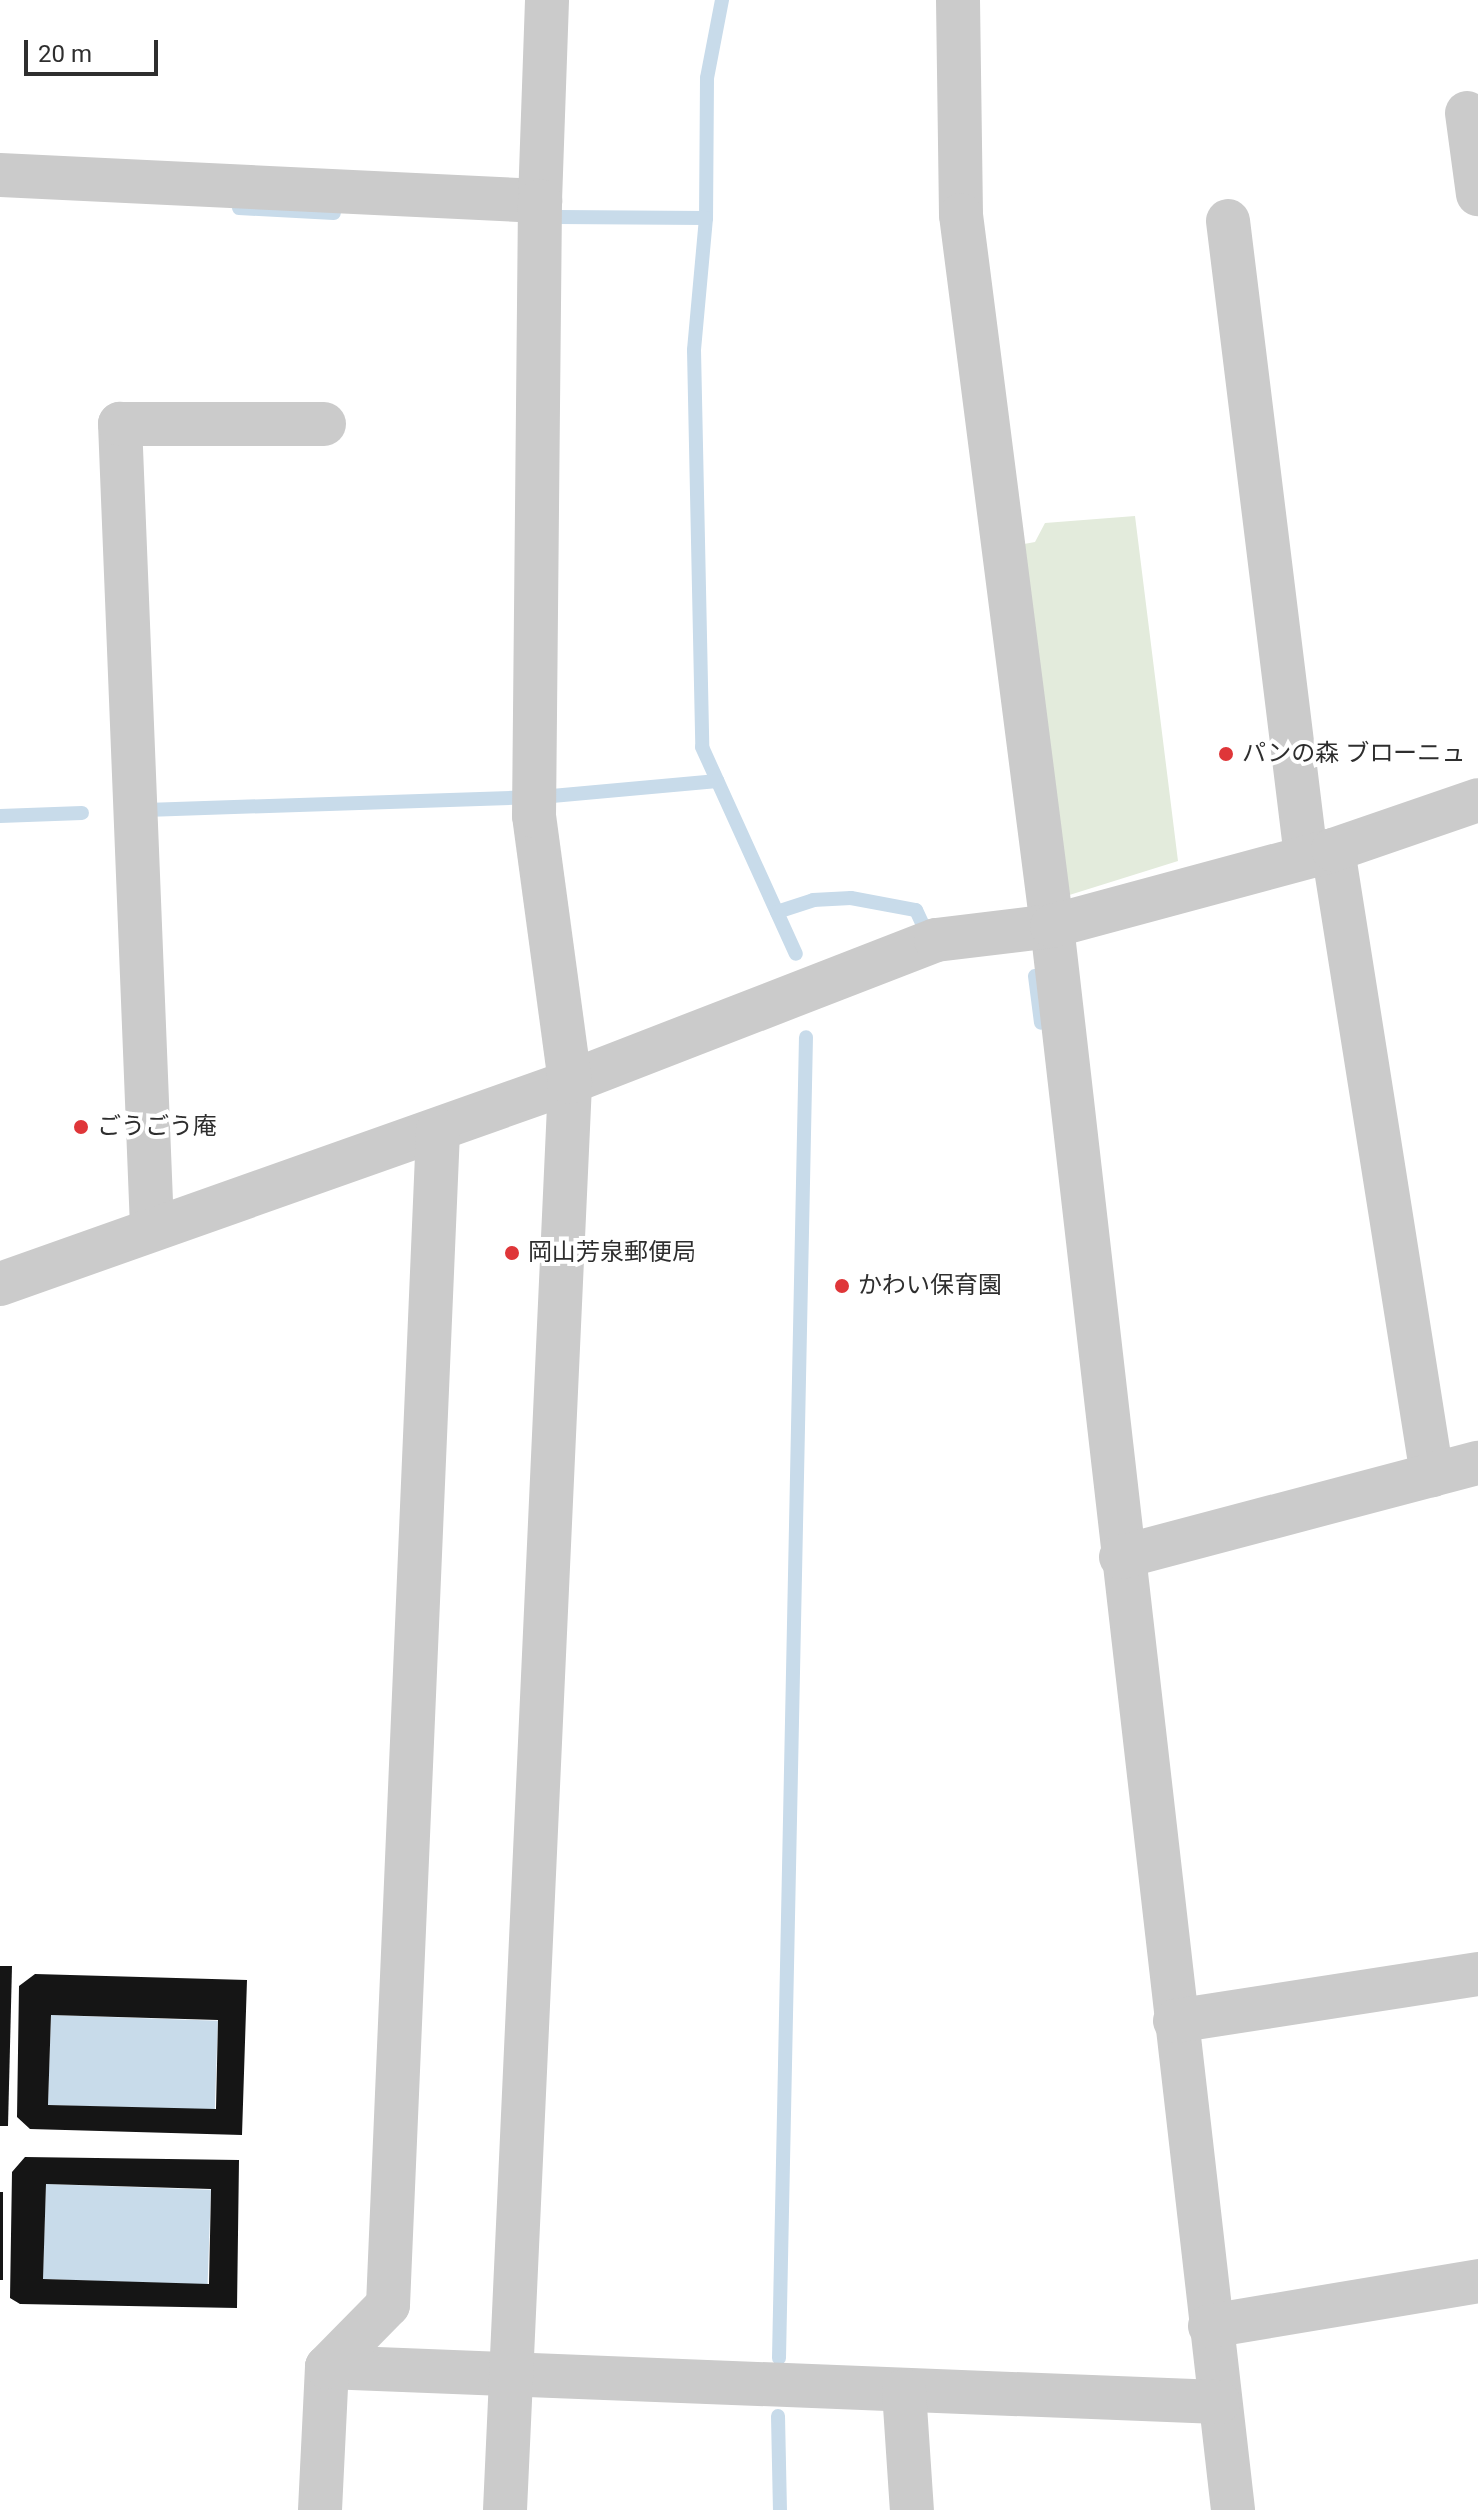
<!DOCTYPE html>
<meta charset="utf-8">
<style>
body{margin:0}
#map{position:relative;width:1478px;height:2510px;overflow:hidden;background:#fff;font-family:Roboto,"Noto Sans JP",sans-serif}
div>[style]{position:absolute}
.green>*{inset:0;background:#e3ebdc}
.water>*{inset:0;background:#c8dbea;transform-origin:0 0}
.stream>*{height:14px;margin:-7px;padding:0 7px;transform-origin:7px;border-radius:7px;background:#c8dbea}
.building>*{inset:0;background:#151515;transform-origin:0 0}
.minor>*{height:44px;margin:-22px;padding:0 22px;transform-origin:22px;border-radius:22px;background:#cbcbcb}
.dots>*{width:22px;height:22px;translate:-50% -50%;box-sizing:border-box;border:4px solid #fff;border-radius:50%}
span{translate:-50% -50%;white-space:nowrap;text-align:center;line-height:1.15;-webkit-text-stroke:8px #fff;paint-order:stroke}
.poi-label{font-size:24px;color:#2e2e2e}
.left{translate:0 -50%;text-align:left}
.scale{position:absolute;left:24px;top:40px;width:134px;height:36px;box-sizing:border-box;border:4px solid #2e2e2e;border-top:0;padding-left:10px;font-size:24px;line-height:28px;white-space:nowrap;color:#2e2e2e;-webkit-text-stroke:6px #fff;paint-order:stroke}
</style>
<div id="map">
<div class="green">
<i style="clip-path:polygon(1135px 516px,1178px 861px,1063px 897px,1024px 544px,1035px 542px,1045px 523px)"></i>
</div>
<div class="water">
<i style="left:51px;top:2015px;width:167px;height:90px;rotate:2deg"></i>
<i style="left:46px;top:2184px;width:165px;height:95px;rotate:2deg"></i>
</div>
<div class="stream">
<i style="left:722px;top:0;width:79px;rotate:100.9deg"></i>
<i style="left:707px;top:78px;width:140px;rotate:90.4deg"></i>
<i style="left:706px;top:218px;width:133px;rotate:95.2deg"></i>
<i style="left:694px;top:350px;width:397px;rotate:88.8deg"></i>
<i style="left:702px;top:747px;width:227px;rotate:65.6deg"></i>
<i style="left:239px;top:208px;width:95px;rotate:3deg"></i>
<i style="left:558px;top:217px;width:148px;rotate:0.4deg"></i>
<i style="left:552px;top:796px;width:166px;rotate:-5.2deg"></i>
<i style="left:146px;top:810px;width:367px;rotate:-1.9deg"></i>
<i style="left:0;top:816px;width:82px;rotate:-2.1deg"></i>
<i style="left:777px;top:912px;width:38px;rotate:-18deg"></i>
<i style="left:813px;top:900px;width:38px;rotate:-3deg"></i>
<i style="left:851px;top:898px;width:66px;rotate:10.5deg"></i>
<i style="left:916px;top:910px;width:14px;rotate:65deg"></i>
<i style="left:1035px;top:976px;width:47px;rotate:82.7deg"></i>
<i style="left:779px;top:2358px;width:1321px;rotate:-88.83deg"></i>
<i style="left:778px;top:2416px;width:94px;rotate:88.8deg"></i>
</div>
<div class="building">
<i style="clip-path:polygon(0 1966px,12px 1966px,8px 2126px,0 2126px)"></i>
<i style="clip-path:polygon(evenodd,35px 1974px,247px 1980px,242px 2135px,30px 2129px,17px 2117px,19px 1986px,35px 1974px,51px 2015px,218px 2020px,216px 2109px,48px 2105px,51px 2015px)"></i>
<i style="clip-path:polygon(evenodd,25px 2157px,239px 2160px,237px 2308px,20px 2304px,10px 2298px,12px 2172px,25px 2157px,46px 2184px,211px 2189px,209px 2284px,43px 2279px,46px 2184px)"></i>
<i style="left:0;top:2192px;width:3px;height:88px"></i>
</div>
<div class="minor">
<i style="left:958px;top:0;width:215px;rotate:89.2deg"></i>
<i style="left:961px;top:215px;width:717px;rotate:82.71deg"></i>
<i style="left:1052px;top:926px;width:1594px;rotate:83.48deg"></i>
<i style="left:1467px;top:113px;width:82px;rotate:82.3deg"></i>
<i style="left:0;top:175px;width:541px;rotate:2.76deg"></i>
<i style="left:540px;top:201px;width:201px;rotate:-88deg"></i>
<i style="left:1228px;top:221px;width:640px;rotate:83deg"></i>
<i style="left:1333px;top:850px;width:633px;rotate:81deg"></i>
<i style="left:152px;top:1227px;width:804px;rotate:-92.28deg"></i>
<i style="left:120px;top:424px;width:204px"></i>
<i style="left:0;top:1284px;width:605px;rotate:-19.51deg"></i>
<i style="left:570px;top:1082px;width:393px;rotate:-21.2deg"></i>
<i style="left:936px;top:940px;width:117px;rotate:-6.9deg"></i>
<i style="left:1052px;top:926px;width:291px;rotate:-15.1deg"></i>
<i style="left:1333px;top:850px;width:153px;rotate:-19deg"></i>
<i style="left:1121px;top:1557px;width:369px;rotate:-14.8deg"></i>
<i style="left:1175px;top:2021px;width:307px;rotate:-8.8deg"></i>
<i style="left:1210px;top:2326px;width:272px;rotate:-9.5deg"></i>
<i style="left:327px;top:2367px;width:892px;rotate:2.25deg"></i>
<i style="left:904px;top:2391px;width:119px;rotate:86.2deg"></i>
<i style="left:320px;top:2510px;width:143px;rotate:-87.2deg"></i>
<i style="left:327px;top:2367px;width:87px;rotate:-45.5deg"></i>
<i style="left:388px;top:2305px;width:1176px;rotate:-87.56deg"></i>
<i style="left:505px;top:2510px;width:1429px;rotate:-87.39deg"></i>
<i style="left:570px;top:1082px;width:268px;rotate:-97.7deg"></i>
<i style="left:534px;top:816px;width:615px;rotate:-89.44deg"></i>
</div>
<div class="dots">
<i style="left:1226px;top:754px;background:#df3639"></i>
<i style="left:81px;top:1127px;background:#df3639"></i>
<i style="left:512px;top:1253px;background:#df3639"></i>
<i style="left:842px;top:1286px;background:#df3639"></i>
</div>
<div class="poi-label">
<span class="left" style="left:1242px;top:754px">パンの森 ブローニュ</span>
<span class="left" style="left:97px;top:1127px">ごうごう庵</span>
<span class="left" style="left:528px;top:1253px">岡山芳泉郵便局</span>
<span class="left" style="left:858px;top:1286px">かわい保育園</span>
</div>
<div class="scale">20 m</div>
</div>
